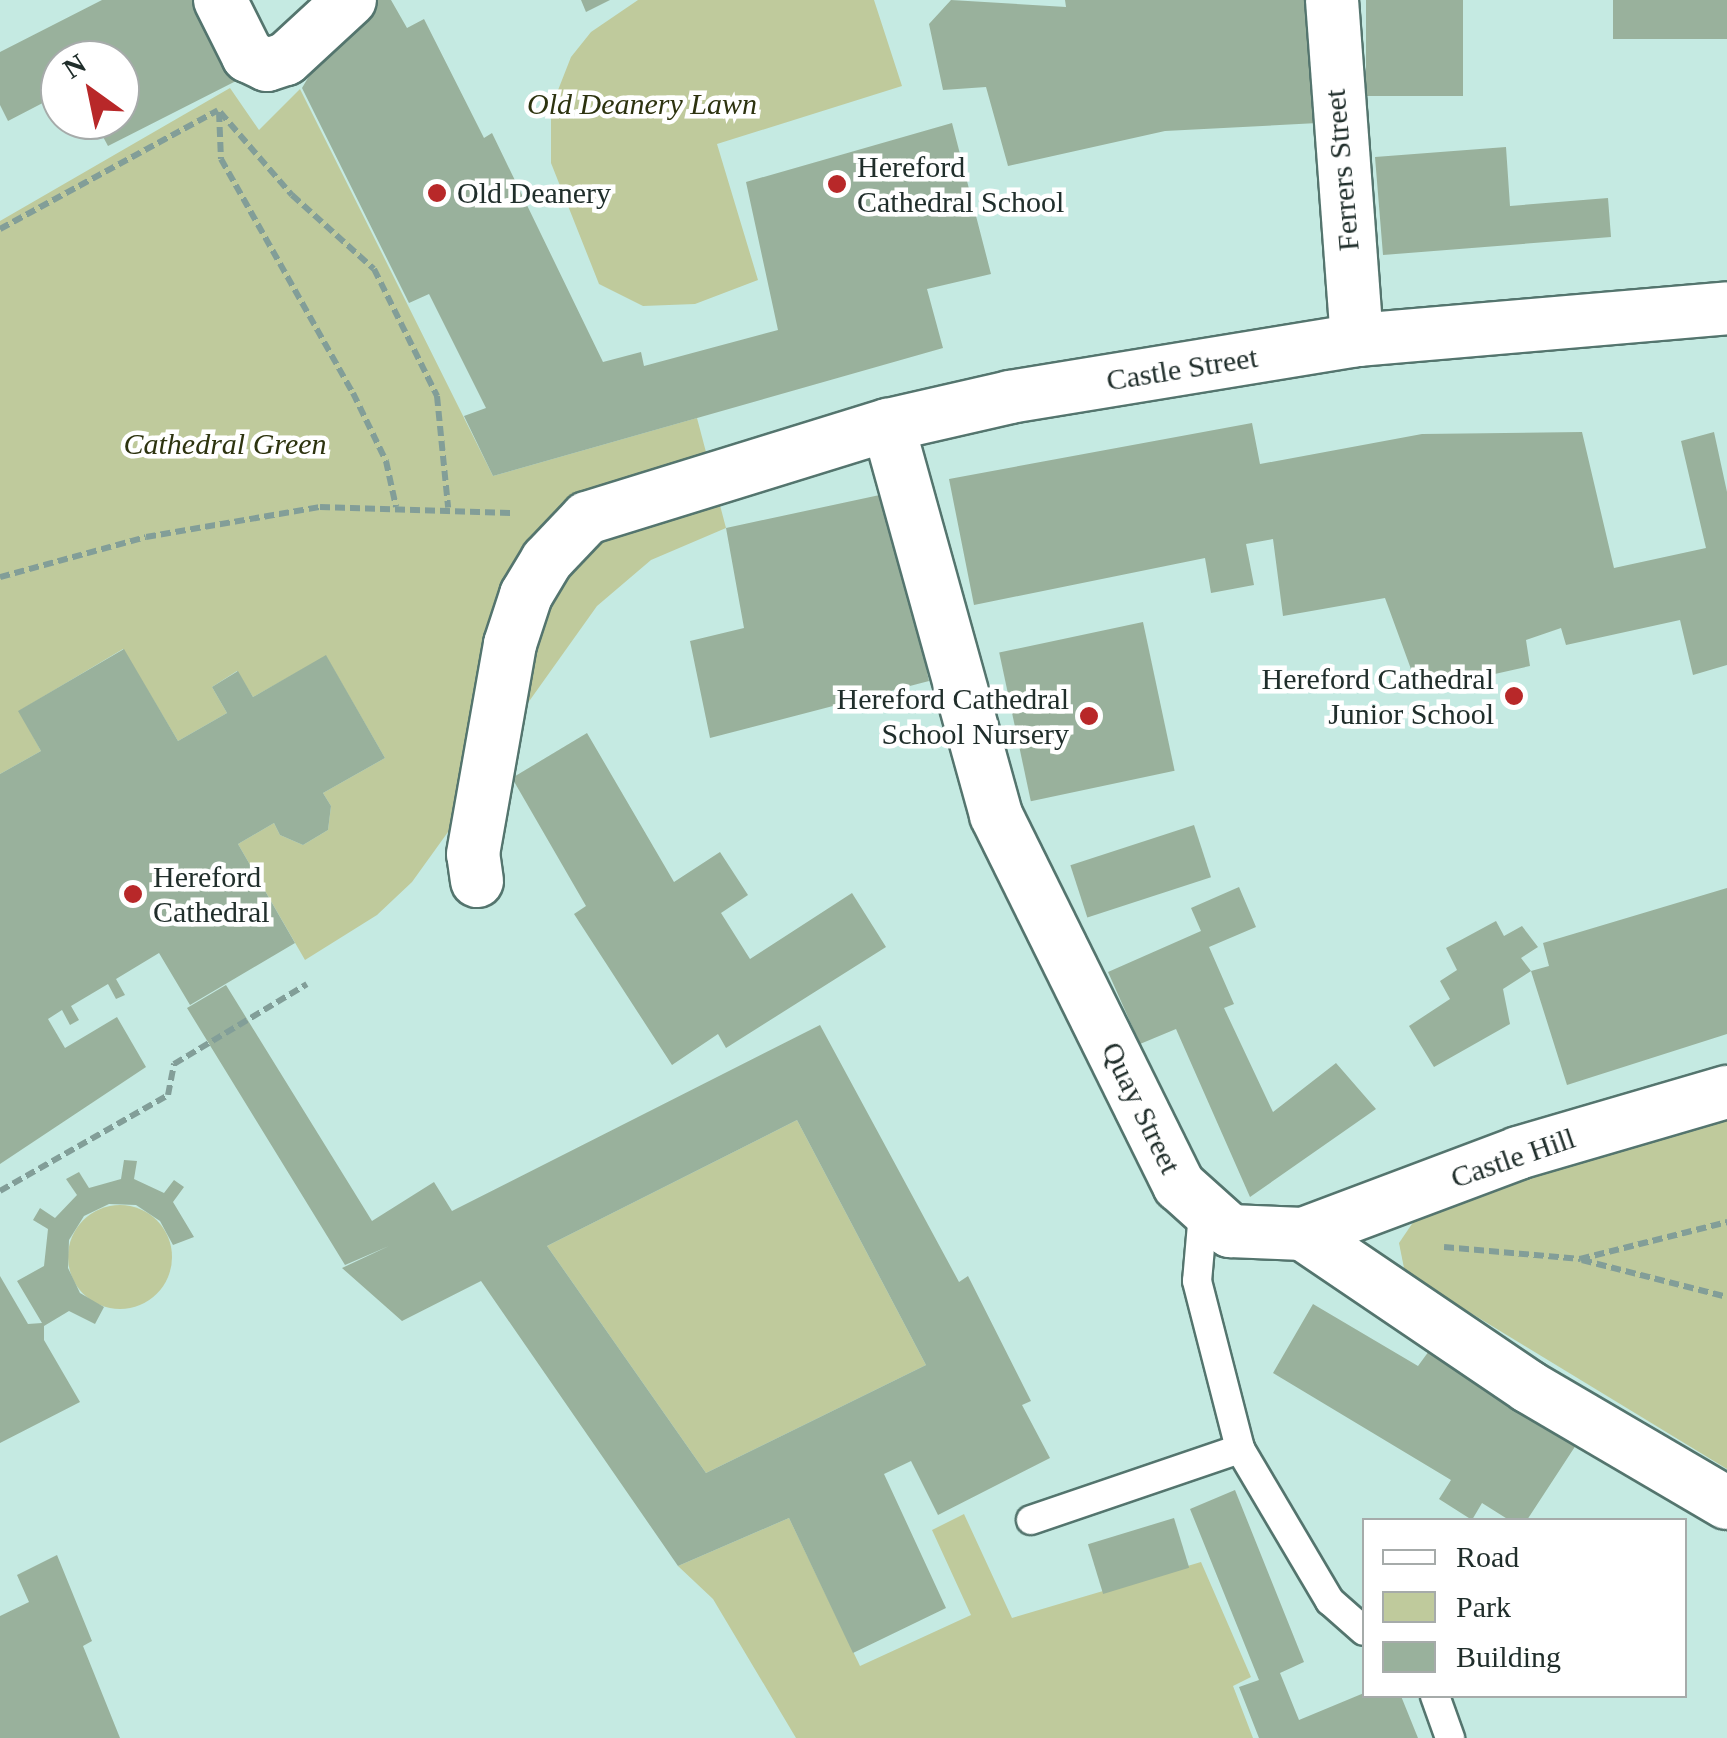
<!DOCTYPE html>
<style>
body{margin:0}
#map{position:relative;width:1727px;height:1738px;overflow:hidden;background:#c5eae2;font-family:"Times New Roman",serif}
div>[style]{position:absolute}
.green>*{inset:0;background:#bfca9c}
.round{border-radius:50%}
.building>*{inset:0;background:#99b19c;transform-origin:0 0}
.path>*{height:6px;margin-top:-3px;transform-origin:0;background:repeating-linear-gradient(90deg,#829e98 0 10px,transparent 0 15px)}
.roads{filter:drop-shadow(2px 0 #54756e) drop-shadow(-2px 0 #54756e) drop-shadow(0 2px #54756e) drop-shadow(0 -2px #54756e)}
.service>*{height:28px;margin:-14px;padding:0 14px;transform-origin:14px;border-radius:14px;background:#fff}
.minor>*{height:52px;margin:-26px;padding:0 26px;transform-origin:26px;border-radius:26px;background:#fff}
.dots>*{width:28px;height:28px;translate:-50% -50%;box-sizing:border-box;border:5px solid #fff;border-radius:50%}
span{translate:-50% -50%;white-space:nowrap;text-align:center;line-height:1.15;-webkit-text-stroke:9px #fff;paint-order:stroke}
.park-label{font-size:30px;color:#2d330f;font-style:italic}
.poi-label{font-size:30px;color:#202e2b}
.left{translate:0 -50%;text-align:left}
.right{translate:-100% -50%;text-align:right}
.street-label{font-size:30px;color:#202e2b}
.legend{position:absolute;left:1362px;top:1518px;width:325px;height:180px;box-sizing:border-box;background:#fff;border:2px solid #a6abaa;margin:0;padding:12px 18px;list-style:none;font-size:30px;color:#202e2b}
.legend li{display:flex;align-items:center;gap:20px;height:50px}
.legend b{width:50px;border:2px solid #a6abaa}
.north{position:absolute;left:40px;top:40px;width:100px;height:100px;box-sizing:border-box;background:#fff;border:2px solid #a6abaa;border-radius:50%;rotate:327deg;font-size:28px;font-weight:700;line-height:40px;text-align:center;color:#202e2b}
.north::after{content:'';display:block;margin:auto;width:35px;height:45px;background:#b82829;clip-path:polygon(50% 0,100% 100%,50% 72%,0 100%)}
</style>
<div id="map">
<div class="green">
<i style="clip-path:polygon(638px 0,874px 0,902px 86px,717px 144px,758px 280px,695px 304px,643px 306px,599px 284px,551px 163px,551px 108px,571px 57px,591px 32px)"></i>
<i style="clip-path:polygon(230px 88px,259px 130px,300px 89px,493px 476px,697px 418px,726px 528px,651px 560px,597px 606px,530px 700px,476px 743px,448px 832px,412px 882px,377px 915px,305px 960px,238px 844px,274px 823px,280px 835px,303px 845px,328px 830px,331px 806px,323px 793px,385px 758px,326px 656px,253px 697px,237px 671px,212px 687px,227px 713px,178px 741px,123px 649px,19px 711px,41px 751px,0 774px,0 221px)"></i>
<i style="clip-path:polygon(1727px 1113px,1727px 1469px,1405px 1273px,1399px 1243px,1416px 1218px,1534px 1172px)"></i>
<i style="clip-path:polygon(797px 1120px,926px 1365px,706px 1473px,547px 1246px)"></i>
<i class="round" style="left:68px;top:1205px;width:104px;height:104px"></i>
<i style="clip-path:polygon(964px 1514px,1012px 1618px,1201px 1562px,1251px 1677px,1233px 1686px,1253px 1738px,796px 1738px,713px 1599px,678px 1566px,789px 1518px,860px 1666px,971px 1615px,932px 1530px)"></i>
</div>
<div class="building">
<i style="clip-path:polygon(102px 0,195px 0,236px 81px,108px 146px,94px 120px,120px 120px,120px 60px,60px 60px,60px 94px,8px 121px,0 105px,0 52px)"></i>
<i style="clip-path:polygon(373px 0,391px 0,407px 28px,424px 19px,484px 138px,492px 133px,603px 362px,641px 352px,644px 366px,778px 330px,746px 182px,952px 123px,991px 274px,927px 289px,943px 348px,493px 476px,464px 416px,486px 408px,429px 294px,409px 303px,302px 88px,334px 34px)"></i>
<i style="clip-path:polygon(581px 0,610px 0,586px 12px)"></i>
<i style="clip-path:polygon(951px 0,1066px 7px,1065px 0,1317px 0,1318px 123px,1165px 131px,1008px 166px,986px 87px,943px 90px,929px 24px)"></i>
<i style="left:1366px;top:0;width:97px;height:96px"></i>
<i style="left:1613px;top:0;width:114px;height:39px"></i>
<i style="clip-path:polygon(1506px 147px,1510px 206px,1608px 198px,1611px 237px,1383px 255px,1375px 157px)"></i>
<i style="clip-path:polygon(1252px 423px,1260px 464px,1422px 434px,1582px 432px,1614px 568px,1706px 548px,1681px 441px,1714px 432px,1727px 492px,1727px 665px,1693px 675px,1680px 620px,1566px 645px,1561px 628px,1526px 640px,1530px 666px,1419px 691px,1385px 598px,1283px 616px,1273px 539px,1246px 544px,1254px 585px,1211px 593px,1205px 558px,974px 605px,949px 479px)"></i>
<i style="clip-path:polygon(889px 493px,929px 681px,710px 738px,690px 641px,744px 628px,726px 528px)"></i>
<i style="left:1143px;top:622px;width:152px;height:147px;rotate:78deg"></i>
<i style="clip-path:polygon(124px 649px,178px 741px,227px 713px,212px 687px,238px 671px,253px 697px,326px 655px,385px 758px,323px 793px,331px 806px,328px 830px,303px 845px,280px 835px,274px 823px,238px 844px,295px 943px,190px 1005px,159px 953px,116px 979px,125px 995px,116px 999px,108px 984px,71px 1006px,79px 1020px,70px 1025px,62px 1010px,48px 1019px,65px 1048px,117px 1017px,146px 1067px,0 1164px,0 774px,41px 751px,18px 711px)"></i>
<i style="clip-path:polygon(587px 733px,674px 882px,720px 852px,748px 895px,721px 913px,750px 959px,852px 893px,886px 947px,726px 1048px,718px 1034px,672px 1065px,574px 914px,586px 906px,512px 778px)"></i>
<i style="left:1194px;top:825px;width:55px;height:130px;rotate:72deg"></i>
<i style="clip-path:polygon(1239px 887px,1256px 927px,1209px 947px,1234px 1004px,1224px 1008px,1273px 1112px,1336px 1063px,1376px 1109px,1250px 1197px,1176px 1029px,1140px 1044px,1108px 972px,1201px 931px,1191px 908px)"></i>
<i style="clip-path:polygon(1727px 888px,1727px 1034px,1567px 1085px,1531px 971px,1503px 989px,1510px 1024px,1434px 1067px,1409px 1026px,1450px 999px,1440px 981px,1457px 970px,1446px 948px,1496px 921px,1504px 936px,1522px 926px,1538px 947px,1521px 958px,1531px 971px,1549px 966px,1543px 943px)"></i>
<i style="clip-path:polygon(evenodd,226px 985px,372px 1221px,434px 1182px,452px 1211px,820px 1025px,959px 1282px,968px 1276px,1031px 1401px,1022px 1405px,1050px 1458px,938px 1515px,911px 1461px,884px 1474px,946px 1608px,853px 1653px,789px 1518px,678px 1566px,481px 1281px,402px 1321px,342px 1268px,389px 1246px,345px 1265px,187px 1008px,226px 985px,797px 1120px,926px 1365px,706px 1473px,547px 1246px,797px 1120px)"></i>
<i style="clip-path:polygon(124px 1160px,137px 1161px,134px 1179px,164px 1193px,174px 1180px,184px 1187px,173px 1202px,194px 1237px,173px 1245px,160px 1221px,136px 1205px,109px 1204px,84px 1216px,69px 1240px,68px 1268px,80px 1293px,104px 1307px,95px 1324px,69px 1311px,44px 1326px,44px 1340px,80px 1402px,0 1443px,0 1276px,28px 1324px,42px 1323px,17px 1281px,44px 1266px,48px 1229px,33px 1220px,40px 1208px,55px 1218px,77px 1195px,66px 1179px,79px 1172px,89px 1188px,121px 1179px)"></i>
<i style="clip-path:polygon(1313px 1304px,1418px 1366px,1429px 1351px,1578px 1442px,1527px 1520px,1509px 1520px,1482px 1503px,1472px 1520px,1439px 1499px,1451px 1480px,1273px 1373px)"></i>
<i style="clip-path:polygon(1235px 1490px,1304px 1662px,1280px 1673px,1299px 1720px,1364px 1693px,1401px 1696px,1418px 1738px,1259px 1738px,1239px 1687px,1259px 1680px,1190px 1509px)"></i>
<i style="left:1174px;top:1518px;width:52px;height:90px;rotate:73deg"></i>
<i style="clip-path:polygon(57px 1555px,92px 1641px,83px 1646px,120px 1738px,0 1738px,0 1616px,29px 1602px,17px 1575px)"></i>
</div>
<div class="path">
<i style="left:219px;top:112px;width:47px;rotate:87.6deg"></i>
<i style="left:221px;top:159px;width:269px;rotate:60.6deg"></i>
<i style="left:353px;top:393px;width:76px;rotate:64.1deg"></i>
<i style="left:386px;top:461px;width:47px;rotate:77.7deg"></i>
<i style="left:220px;top:112px;width:110px;rotate:49.1deg"></i>
<i style="left:292px;top:195px;width:110px;rotate:42.1deg"></i>
<i style="left:374px;top:269px;width:142px;rotate:63.6deg"></i>
<i style="left:437px;top:396px;width:112px;rotate:84.3deg"></i>
<i style="left:0;top:229px;width:248px;rotate:-28.6deg"></i>
<i style="left:0;top:577px;width:151px;rotate:-15.3deg"></i>
<i style="left:146px;top:537px;width:177px;rotate:-9.8deg"></i>
<i style="left:320px;top:507px;width:191px;rotate:1.8deg"></i>
<i style="left:0;top:1191px;width:193px;rotate:-29.7deg"></i>
<i style="left:168px;top:1095px;width:32px;rotate:-79deg"></i>
<i style="left:174px;top:1064px;width:155px;rotate:-31deg"></i>
<i style="left:1444px;top:1247px;width:137px;rotate:5deg"></i>
<i style="left:1580px;top:1259px;width:152px;rotate:-14.1deg"></i>
<i style="left:1582px;top:1260px;width:150px;rotate:14.3deg"></i>
</div>
<div class="roads">
<div class="service">
<i style="left:1203px;top:1213px;width:68px;rotate:95deg"></i>
<i style="left:1197px;top:1281px;width:173px;rotate:75.6deg"></i>
<i style="left:1240px;top:1449px;width:177px;rotate:59.4deg"></i>
<i style="left:1330px;top:1601px;width:45px;rotate:41.4deg"></i>
<i style="left:1031px;top:1520px;width:221px;rotate:-18.8deg"></i>
<i style="left:1435px;top:1696px;width:45px;rotate:70.3deg"></i>
</div>
<div class="minor">
<i style="left:220px;top:0;width:63px;rotate:63.4deg"></i>
<i style="left:248px;top:56px;width:21px;rotate:25deg"></i>
<i style="left:267px;top:65px;width:20px;rotate:-18deg"></i>
<i style="left:286px;top:59px;width:87px;rotate:-42.7deg"></i>
<i style="left:1332px;top:0;width:341px;rotate:85.8deg"></i>
<i style="left:888px;top:425px;width:405px;rotate:74.5deg"></i>
<i style="left:996px;top:815px;width:413px;rotate:63.7deg"></i>
<i style="left:1179px;top:1185px;width:69px;rotate:42deg"></i>
<i style="left:1230px;top:1231px;width:73px;rotate:2.4deg"></i>
<i style="left:1303px;top:1234px;width:273px;rotate:34.1deg"></i>
<i style="left:1529px;top:1387px;width:229px;rotate:30.4deg"></i>
<i style="left:477px;top:881px;width:27px;rotate:-98deg"></i>
<i style="left:473px;top:854px;width:213px;rotate:-80deg"></i>
<i style="left:510px;top:644px;width:52px;rotate:-71.9deg"></i>
<i style="left:526px;top:595px;width:41px;rotate:-59deg"></i>
<i style="left:547px;top:560px;width:58px;rotate:-46.4deg"></i>
<i style="left:587px;top:518px;width:315px;rotate:-17.2deg"></i>
<i style="left:888px;top:425px;width:125px;rotate:-12.9deg"></i>
<i style="left:1010px;top:397px;width:352px;rotate:-9.3deg"></i>
<i style="left:1357px;top:340px;width:371px;rotate:-4.9deg"></i>
<i style="left:1303px;top:1234px;width:230px;rotate:-20.6deg"></i>
<i style="left:1518px;top:1153px;width:218px;rotate:-16.3deg"></i>
</div>
</div>
<div class="dots">
<i style="left:837px;top:184px;background:#b82829"></i>
<i style="left:437px;top:193px;background:#b82829"></i>
<i style="left:1514px;top:696px;background:#b82829"></i>
<i style="left:1089px;top:716px;background:#b82829"></i>
<i style="left:133px;top:894px;background:#b82829"></i>
</div>
<div class="park-label">
<span style="left:642px;top:104px">Old Deanery Lawn</span>
<span style="left:225px;top:444px">Cathedral Green</span>
</div>
<div class="poi-label">
<span class="left" style="left:857px;top:184px">Hereford<br>Cathedral School</span>
<span class="left" style="left:457px;top:193px">Old Deanery</span>
<span class="right" style="left:1494px;top:696px">Hereford Cathedral<br>Junior School</span>
<span class="right" style="left:1069px;top:716px">Hereford Cathedral<br>School Nursery</span>
<span class="left" style="left:153px;top:894px">Hereford<br>Cathedral</span>
</div>
<div class="street-label">
<span style="left:1342px;top:170px;rotate:-95deg">Ferrers Street</span>
<span style="left:1182px;top:369px;rotate:-9deg">Castle Street</span>
<span style="left:1141px;top:1108px;rotate:64deg">Quay Street</span>
<span style="left:1513px;top:1158px;rotate:-19deg">Castle Hill</span>
</div>
<ul class="legend">
<li><b style="height:12px;background:#fff"></b>Road</li>
<li><b style="height:28px;background:#bfca9c"></b>Park</li>
<li><b style="height:28px;background:#99b19c"></b>Building</li>
</ul>
<div class="north">N</div>
</div>
